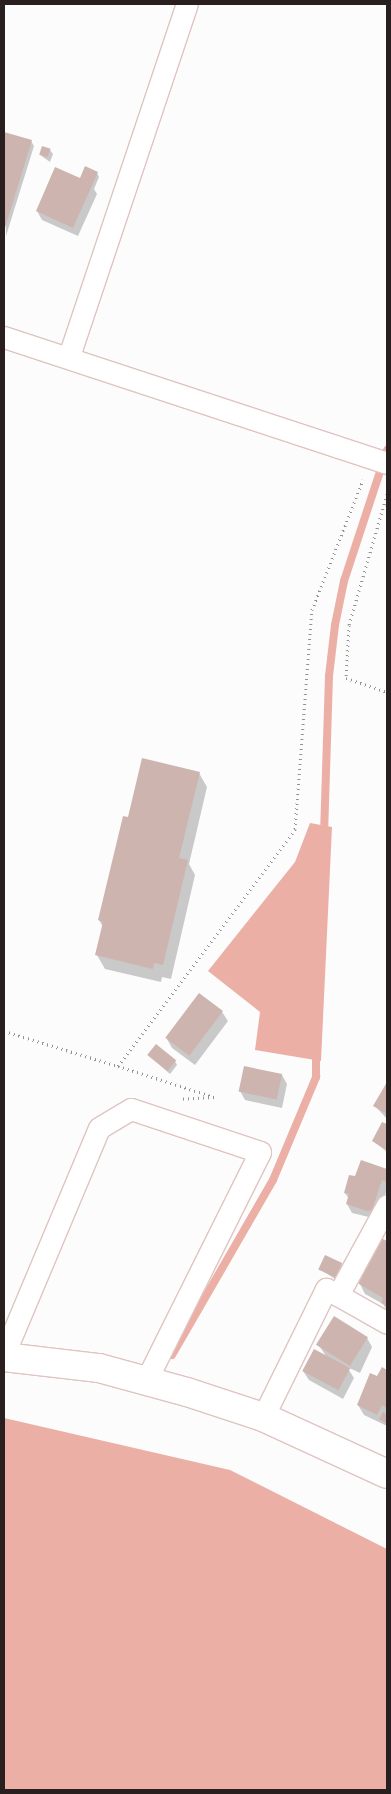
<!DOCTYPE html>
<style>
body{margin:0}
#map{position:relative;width:391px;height:1794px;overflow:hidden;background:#fcfcfc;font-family:"Noto Serif",serif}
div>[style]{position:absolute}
.water>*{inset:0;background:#ebafa6}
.shadow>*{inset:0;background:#0003}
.stream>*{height:8px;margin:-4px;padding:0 4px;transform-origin:4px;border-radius:4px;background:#ebafa6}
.building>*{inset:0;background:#ceb4af;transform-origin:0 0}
.path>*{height:3px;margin-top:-1.5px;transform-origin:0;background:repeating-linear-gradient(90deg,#969191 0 1px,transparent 0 5px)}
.roads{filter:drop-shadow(1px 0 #dfc4c0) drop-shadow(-1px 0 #dfc4c0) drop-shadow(0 1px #dfc4c0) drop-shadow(0 -1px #dfc4c0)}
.street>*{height:21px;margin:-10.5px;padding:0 10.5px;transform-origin:10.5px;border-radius:10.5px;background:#fff}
.secondary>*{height:28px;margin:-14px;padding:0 14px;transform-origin:14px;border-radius:14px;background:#fff}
span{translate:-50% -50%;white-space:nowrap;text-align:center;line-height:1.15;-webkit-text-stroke:4px #fcfcfc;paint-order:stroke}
.frame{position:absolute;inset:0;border:5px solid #291f1e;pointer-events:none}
</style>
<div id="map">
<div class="water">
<i style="clip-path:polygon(310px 823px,332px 827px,321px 1061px,255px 1050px,260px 1012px,208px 971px,295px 862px)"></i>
<i style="clip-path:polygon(4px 1418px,230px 1470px,387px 1549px,387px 1790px,4px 1790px)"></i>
</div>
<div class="shadow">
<i style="clip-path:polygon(4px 133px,31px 141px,34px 146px,6px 236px)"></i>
<i style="clip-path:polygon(50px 150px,53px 154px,50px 162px,40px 155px)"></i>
<i style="clip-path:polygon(97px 173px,99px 177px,94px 189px,97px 194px,78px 236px,42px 220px,37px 211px)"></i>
<i style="clip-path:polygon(199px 773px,207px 787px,189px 864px,195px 875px,171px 979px,162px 977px,161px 982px,105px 969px,97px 955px,103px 927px,99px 920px,129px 818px)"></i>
<i style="clip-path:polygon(222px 1012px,228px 1021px,195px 1065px,172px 1048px,167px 1039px)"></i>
<i style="clip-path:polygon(149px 1055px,175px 1061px,177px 1065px,170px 1074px)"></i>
<i style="clip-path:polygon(282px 1075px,287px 1084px,282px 1108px,245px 1100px,240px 1091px)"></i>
<i style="clip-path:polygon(387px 1085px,387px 1119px,375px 1106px)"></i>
<i style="clip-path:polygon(383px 1123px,387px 1126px,387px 1152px,373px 1141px)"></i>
<i style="clip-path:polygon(361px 1161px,387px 1170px,387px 1189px,377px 1219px,352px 1213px,347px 1204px,349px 1199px,345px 1193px,356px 1178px)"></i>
<i style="clip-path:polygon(382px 1240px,387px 1243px,387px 1311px,383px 1304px,365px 1294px,360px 1284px)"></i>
<i style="clip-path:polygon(341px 1264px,344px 1269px,338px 1281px,320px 1269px)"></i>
<i style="clip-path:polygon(367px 1338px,372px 1347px,360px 1373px,347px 1367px,354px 1378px,343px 1399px,309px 1380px,303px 1371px,326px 1356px,320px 1347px)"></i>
<i style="clip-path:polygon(382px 1369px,387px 1372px,387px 1414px,382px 1414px,387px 1417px,387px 1426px,364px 1415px,358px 1405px)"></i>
</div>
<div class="stream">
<i style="left:324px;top:835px;width:159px;rotate:-88.2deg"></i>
<i style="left:329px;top:676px;width:51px;rotate:-83.3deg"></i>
<i style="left:335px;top:625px;width:45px;rotate:-78.4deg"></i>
<i style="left:344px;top:581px;width:138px;rotate:-71.8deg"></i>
<i style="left:172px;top:1355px;width:202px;rotate:-60deg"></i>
<i style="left:273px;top:1180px;width:112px;rotate:-67.3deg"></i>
<i style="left:316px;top:1077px;width:26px;rotate:-90deg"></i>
</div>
<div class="building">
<i style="clip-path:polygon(4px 132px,32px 140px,4px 231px)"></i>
<i style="left:42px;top:146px;width:9px;height:9px;rotate:18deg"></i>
<i style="clip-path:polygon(85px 166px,98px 172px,73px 228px,36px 211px,55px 167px,80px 178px)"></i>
<i style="clip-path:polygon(142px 758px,200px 772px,179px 858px,188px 860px,163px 965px,154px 963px,153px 969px,95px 955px,103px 922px,98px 920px,123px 816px,128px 817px)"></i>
<i style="left:199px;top:993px;width:30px;height:56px;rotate:37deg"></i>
<i style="left:156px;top:1044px;width:26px;height:14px;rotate:39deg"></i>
<i style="left:244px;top:1066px;width:39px;height:26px;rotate:12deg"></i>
<i style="clip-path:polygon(387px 1082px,387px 1114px,373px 1106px)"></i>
<i style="clip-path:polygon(382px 1122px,387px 1124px,387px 1150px,372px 1141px)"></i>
<i style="clip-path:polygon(361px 1160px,387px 1169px,386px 1182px,382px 1180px,372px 1210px,367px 1211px,346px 1204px,349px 1194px,344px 1193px,349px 1175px,355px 1176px)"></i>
<i style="clip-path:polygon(381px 1238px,387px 1241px,387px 1306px,381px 1303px,383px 1298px,359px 1284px,359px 1278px)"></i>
<i style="left:325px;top:1255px;width:19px;height:16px;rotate:25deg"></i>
<i style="left:334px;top:1316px;width:40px;height:34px;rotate:32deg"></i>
<i style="left:314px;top:1349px;width:41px;height:25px;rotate:28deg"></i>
<i style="clip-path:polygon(382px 1367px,387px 1370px,387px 1408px,382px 1405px,377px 1415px,357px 1405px,370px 1373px,377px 1376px)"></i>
<i style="clip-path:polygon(383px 1412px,387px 1415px,387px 1424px,379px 1419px)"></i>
</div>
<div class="path">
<i style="left:387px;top:494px;width:136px;rotate:106.2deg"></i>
<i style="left:349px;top:625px;width:53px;rotate:93.2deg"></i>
<i style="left:346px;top:678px;width:43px;rotate:18.9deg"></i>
<i style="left:4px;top:1031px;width:119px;rotate:17.1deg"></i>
<i style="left:118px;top:1066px;width:296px;rotate:-53.2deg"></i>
<i style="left:295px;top:829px;width:220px;rotate:-85.6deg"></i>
<i style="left:312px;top:610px;width:140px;rotate:-68.6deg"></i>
<i style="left:118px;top:1066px;width:101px;rotate:17.9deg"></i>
<i style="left:214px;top:1097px;width:33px;rotate:177deg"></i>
</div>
<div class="roads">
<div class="street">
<i style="left:4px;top:337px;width:403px;rotate:18.2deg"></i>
<i style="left:69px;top:356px;width:371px;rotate:-71.5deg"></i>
<i style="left:338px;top:1295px;width:56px;rotate:29.7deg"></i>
<i style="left:4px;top:1354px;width:245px;rotate:-67.2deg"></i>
<i style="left:99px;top:1128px;width:37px;rotate:-31deg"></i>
<i style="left:131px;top:1109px;width:136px;rotate:18.4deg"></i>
<i style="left:260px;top:1152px;width:256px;rotate:116.5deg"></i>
<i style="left:263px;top:1417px;width:143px;rotate:-63.8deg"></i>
<i style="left:326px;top:1289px;width:13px;rotate:27deg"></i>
<i style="left:338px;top:1295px;width:102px;rotate:-61.4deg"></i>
</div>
<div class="secondary">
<i style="left:4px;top:1357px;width:96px;rotate:6.6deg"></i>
<i style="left:99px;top:1368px;width:91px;rotate:15.3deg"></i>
<i style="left:187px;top:1392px;width:80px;rotate:18.2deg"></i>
<i style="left:263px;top:1417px;width:136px;rotate:24.7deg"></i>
</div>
</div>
<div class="frame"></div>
</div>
